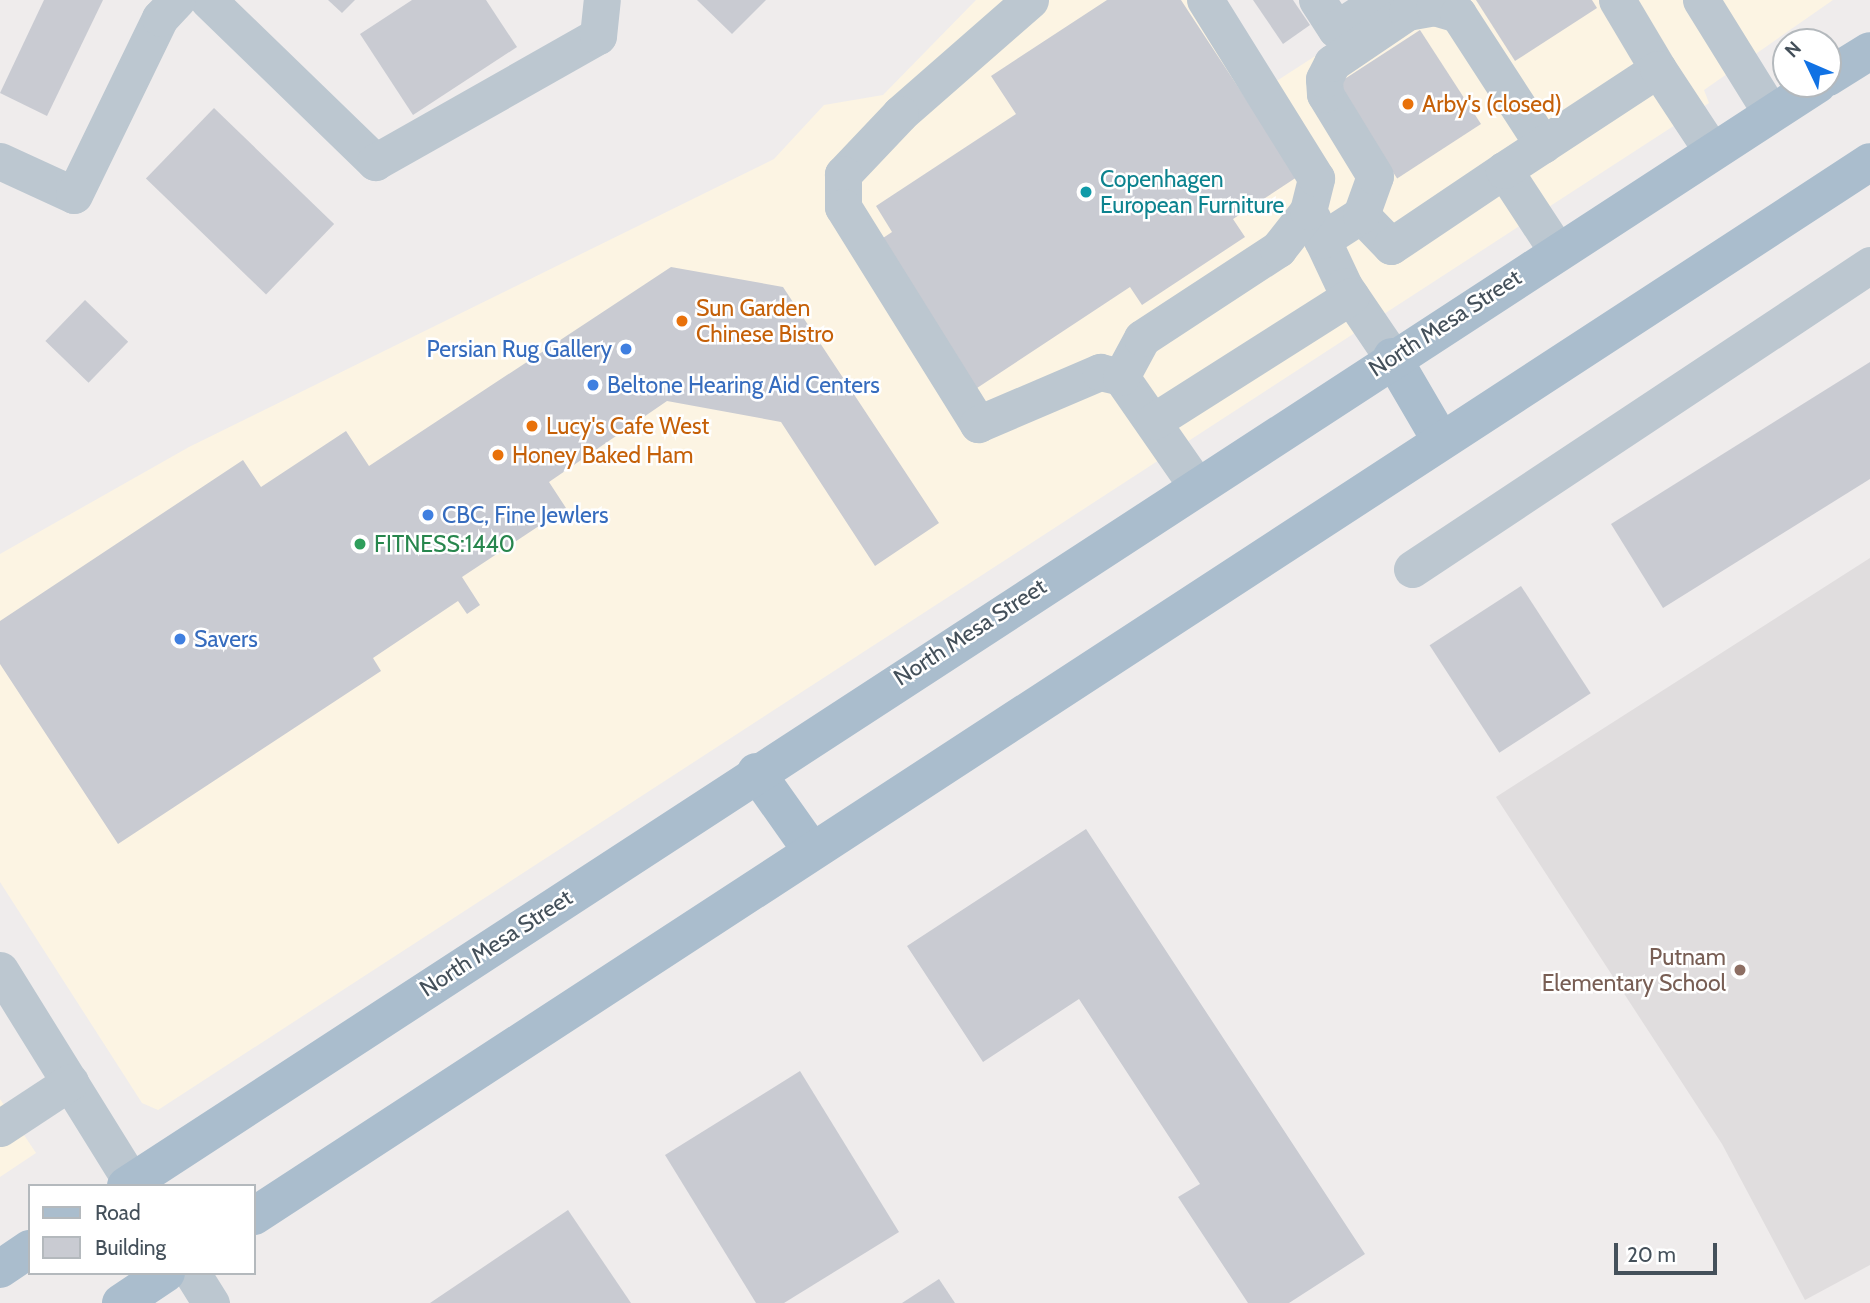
<!DOCTYPE html>
<style>
body{margin:0}
#map{position:relative;width:1870px;height:1303px;overflow:hidden;background:#efecec;font-family:Cabin,sans-serif}
div>[style]{position:absolute}
.commercial>*{inset:0;background:#fcf4e3}
.education>*{inset:0;background:#e0ddde}
.building>*{inset:0;background:#c9cbd2;transform-origin:0 0}
.minor>*{height:37px;margin:-18.5px;padding:0 18.5px;transform-origin:18.5px;border-radius:18.5px;background:#bcc7d0}
.major>*{height:38px;margin:-19px;padding:0 19px;transform-origin:19px;border-radius:19px;background:#aabdcd}
.dots>*{width:19px;height:19px;translate:-50% -50%;box-sizing:border-box;border:4px solid #fff;border-radius:50%}
span{translate:-50% -50%;white-space:nowrap;text-align:center;line-height:1.15;-webkit-text-stroke:5px #fff;paint-order:stroke}
.food-label{font-size:23px;color:#c56008}
.left{translate:0 -50%;text-align:left}
.culture-label{font-size:23px;color:#0d838f}
.street-label{font-size:23px;color:#44505a}
.shop-label{font-size:23px;color:#366cbe}
.right{translate:-100% -50%;text-align:right}
.leisure-label{font-size:23px;color:#27864d}
.education-label{font-size:23px;color:#785e54}
.legend{position:absolute;left:28px;top:1184px;width:228px;height:91px;box-sizing:border-box;background:#fff;border:2px solid #b4b9bd;margin:0;padding:9px 12px;list-style:none;font-size:21px;color:#44505a}
.legend li{display:flex;align-items:center;gap:14px;height:35px}
.legend b{width:35px;border:2px solid #b4b9bd}
.north{position:absolute;left:1772px;top:28px;width:70px;height:70px;box-sizing:border-box;background:#fff;border:2px solid #b4b9bd;border-radius:50%;rotate:314deg;font-size:19px;font-weight:700;line-height:28px;text-align:center;color:#44505a}
.north::after{content:'';display:block;margin:auto;width:24px;height:32px;background:#1172e4;clip-path:polygon(50% 0,100% 100%,50% 72%,0 100%)}
.scale{position:absolute;left:1614px;top:1243px;width:103px;height:32px;box-sizing:border-box;border:4px solid #44505a;border-top:0;padding-left:9px;font-size:21px;line-height:24px;white-space:nowrap;color:#44505a;-webkit-text-stroke:5px #fff;paint-order:stroke}
</style>
<div id="map">
<div class="commercial">
<i style="clip-path:polygon(976px 0,1226px 0,1275px 82px,1402px 0,1833px 0,1704px 90px,1709px 103px,158px 1110px,142px 1103px,0 882px,0 554px,189px 447px,774px 159px,824px 105px,883px 95px)"></i>
<i style="clip-path:polygon(0 1099px,36px 1153px,0 1177px)"></i>
</div>
<div class="education">
<i style="clip-path:polygon(1870px 558px,1870px 1265px,1805px 1300px,1722px 1144px,1496px 797px)"></i>
</div>
<div class="building">
<i style="clip-path:polygon(44px 0,103px 0,47px 116px,0 93px)"></i>
<i style="clip-path:polygon(328px 0,355px 0,342px 13px)"></i>
<i style="clip-path:polygon(412px 0,486px 0,517px 47px,413px 115px,360px 34px)"></i>
<i style="clip-path:polygon(697px 0,766px 0,732px 34px)"></i>
<i style="clip-path:polygon(1107px 0,1181px 0,1297px 177px,1233px 219px,1245px 237px,1142px 305px,1130px 287px,974px 390px,877px 242px,892px 232px,876px 206px,1016px 114px,991px 76px)"></i>
<i style="clip-path:polygon(1253px 0,1293px 0,1310px 25px,1283px 44px)"></i>
<i style="clip-path:polygon(1476px 0,1592px 0,1597px 8px,1515px 61px)"></i>
<i style="left:1420px;top:30px;width:112px;height:100px;rotate:57deg"></i>
<i style="left:214px;top:108px;width:167px;height:98px;rotate:44deg"></i>
<i style="clip-path:polygon(671px 267px,783px 287px,939px 523px,875px 566px,781px 422px,667px 401px,549px 482px,566px 508px,462px 577px,480px 605px,467px 614px,458px 601px,373px 658px,381px 671px,118px 844px,0 664px,0 621px,243px 460px,261px 487px,346px 431px,369px 466px)"></i>
<i style="left:85px;top:300px;width:60px;height:57px;rotate:44deg"></i>
<i style="clip-path:polygon(1870px 362px,1870px 479px,1663px 608px,1611px 524px)"></i>
<i style="left:1521px;top:586px;width:128px;height:109px;rotate:57deg"></i>
<i style="clip-path:polygon(1086px 829px,1365px 1254px,1289px 1303px,1248px 1303px,1178px 1197px,1200px 1184px,1079px 999px,983px 1062px,907px 946px)"></i>
<i style="clip-path:polygon(800px 1071px,899px 1232px,784px 1303px,756px 1303px,665px 1155px)"></i>
<i style="clip-path:polygon(568px 1210px,631px 1303px,430px 1303px)"></i>
<i style="clip-path:polygon(939px 1279px,955px 1303px,902px 1303px)"></i>
</div>
<div class="minor">
<i style="left:208px;top:0;width:233px;rotate:44.1deg"></i>
<i style="left:375px;top:162px;width:256px;rotate:-29.5deg"></i>
<i style="left:598px;top:36px;width:36px;rotate:-84deg"></i>
<i style="left:1030px;top:0;width:173px;rotate:138.8deg"></i>
<i style="left:900px;top:114px;width:83px;rotate:133.5deg"></i>
<i style="left:843px;top:174px;width:33px;rotate:90deg"></i>
<i style="left:843px;top:207px;width:256px;rotate:58.1deg"></i>
<i style="left:978px;top:424px;width:133px;rotate:-23.1deg"></i>
<i style="left:1100px;top:372px;width:22px;rotate:13deg"></i>
<i style="left:1121px;top:377px;width:131px;rotate:55.2deg"></i>
<i style="left:1317px;top:0;width:35px;rotate:57deg"></i>
<i style="left:1336px;top:29px;width:50px;rotate:-32.7deg"></i>
<i style="left:1617px;top:0;width:80px;rotate:59.3deg"></i>
<i style="left:1701px;top:0;width:133px;rotate:58.2deg"></i>
<i style="left:0;top:161px;width:81px;rotate:24.7deg"></i>
<i style="left:74px;top:195px;width:197px;rotate:-64.1deg"></i>
<i style="left:160px;top:18px;width:25px;rotate:-47deg"></i>
<i style="left:1361px;top:215px;width:43px;rotate:45.9deg"></i>
<i style="left:1391px;top:246px;width:136px;rotate:-33.9deg"></i>
<i style="left:1312px;top:218px;width:75px;rotate:64.8deg"></i>
<i style="left:1344px;top:286px;width:86px;rotate:55.9deg"></i>
<i style="left:1322px;top:240px;width:46px;rotate:-32.7deg"></i>
<i style="left:1361px;top:215px;width:41px;rotate:-70.3deg"></i>
<i style="left:1375px;top:176px;width:96px;rotate:-121.4deg"></i>
<i style="left:1325px;top:94px;width:15px;rotate:-94deg"></i>
<i style="left:1324px;top:79px;width:18px;rotate:-63deg"></i>
<i style="left:1332px;top:63px;width:91px;rotate:-34.2deg"></i>
<i style="left:1407px;top:12px;width:27px;rotate:-10deg"></i>
<i style="left:1434px;top:7px;width:25px;rotate:16deg"></i>
<i style="left:1458px;top:14px;width:156px;rotate:57deg"></i>
<i style="left:1557px;top:251px;width:97px;rotate:-123.2deg"></i>
<i style="left:1504px;top:170px;width:184px;rotate:-33.3deg"></i>
<i style="left:1658px;top:69px;width:98px;rotate:56.6deg"></i>
<i style="left:1121px;top:377px;width:44px;rotate:-61.7deg"></i>
<i style="left:1142px;top:338px;width:163px;rotate:-33.2deg"></i>
<i style="left:1278px;top:249px;width:48px;rotate:-51.7deg"></i>
<i style="left:1308px;top:211px;width:34px;rotate:-76deg"></i>
<i style="left:1316px;top:178px;width:210px;rotate:-121.9deg"></i>
<i style="left:1154px;top:421px;width:233px;rotate:-32.4deg"></i>
<i style="left:1412px;top:569px;width:550px;rotate:-33.57deg"></i>
<i style="left:0;top:970px;width:254px;rotate:58.2deg"></i>
<i style="left:0;top:1128px;width:84px;rotate:-33.3deg"></i>
<i style="left:192px;top:1273px;width:36px;rotate:58deg"></i>
</div>
<div class="major">
<i style="left:1828px;top:77px;width:49px;rotate:-31.8deg"></i>
<i style="left:1392px;top:357px;width:95px;rotate:59.7deg"></i>
<i style="left:756px;top:772px;width:97px;rotate:54.7deg"></i>
<i style="left:126px;top:1186px;width:2019px;rotate:-33.08deg"></i>
<i style="left:254px;top:1216px;width:1929px;rotate:-33.11deg"></i>
<i style="left:0;top:1269px;width:36px;rotate:-34deg"></i>
<i style="left:121px;top:1303px;width:54px;rotate:-33.7deg"></i>
</div>
<div class="dots">
<i style="left:1408px;top:104px;background:#e8710a"></i>
<i style="left:1086px;top:192px;background:#0f9aa8"></i>
<i style="left:682px;top:321px;background:#e8710a"></i>
<i style="left:626px;top:349px;background:#3f7fe0"></i>
<i style="left:593px;top:385px;background:#3f7fe0"></i>
<i style="left:532px;top:426px;background:#e8710a"></i>
<i style="left:498px;top:455px;background:#e8710a"></i>
<i style="left:428px;top:515px;background:#3f7fe0"></i>
<i style="left:360px;top:544px;background:#2e9e5b"></i>
<i style="left:180px;top:639px;background:#3f7fe0"></i>
<i style="left:1740px;top:970px;background:#8d6e63"></i>
</div>
<div class="food-label">
<span class="left" style="left:1422px;top:104px">Arby's (closed)</span>
<span class="left" style="left:696px;top:321px">Sun Garden<br>Chinese Bistro</span>
<span class="left" style="left:546px;top:426px">Lucy's Cafe West</span>
<span class="left" style="left:512px;top:455px">Honey Baked Ham</span>
</div>
<div class="culture-label">
<span class="left" style="left:1100px;top:192px">Copenhagen<br>European Furniture</span>
</div>
<div class="street-label">
<span style="left:1445px;top:323px;rotate:-33deg">North Mesa Street</span>
<span style="left:970px;top:632px;rotate:-33deg">North Mesa Street</span>
<span style="left:496px;top:943px;rotate:-33deg">North Mesa Street</span>
</div>
<div class="shop-label">
<span class="right" style="left:612px;top:349px">Persian Rug Gallery</span>
<span class="left" style="left:607px;top:385px">Beltone Hearing Aid Centers</span>
<span class="left" style="left:442px;top:515px">CBC, Fine Jewlers</span>
<span class="left" style="left:194px;top:639px">Savers</span>
</div>
<div class="leisure-label">
<span class="left" style="left:374px;top:544px">FITNESS:1440</span>
</div>
<div class="education-label">
<span class="right" style="left:1726px;top:970px">Putnam<br>Elementary School</span>
</div>
<ul class="legend">
<li><b style="height:9px;background:#aabdcd"></b>Road</li>
<li><b style="height:19px;background:#c9cbd2"></b>Building</li>
</ul>
<div class="north">N</div>
<div class="scale">20 m</div>
</div>
